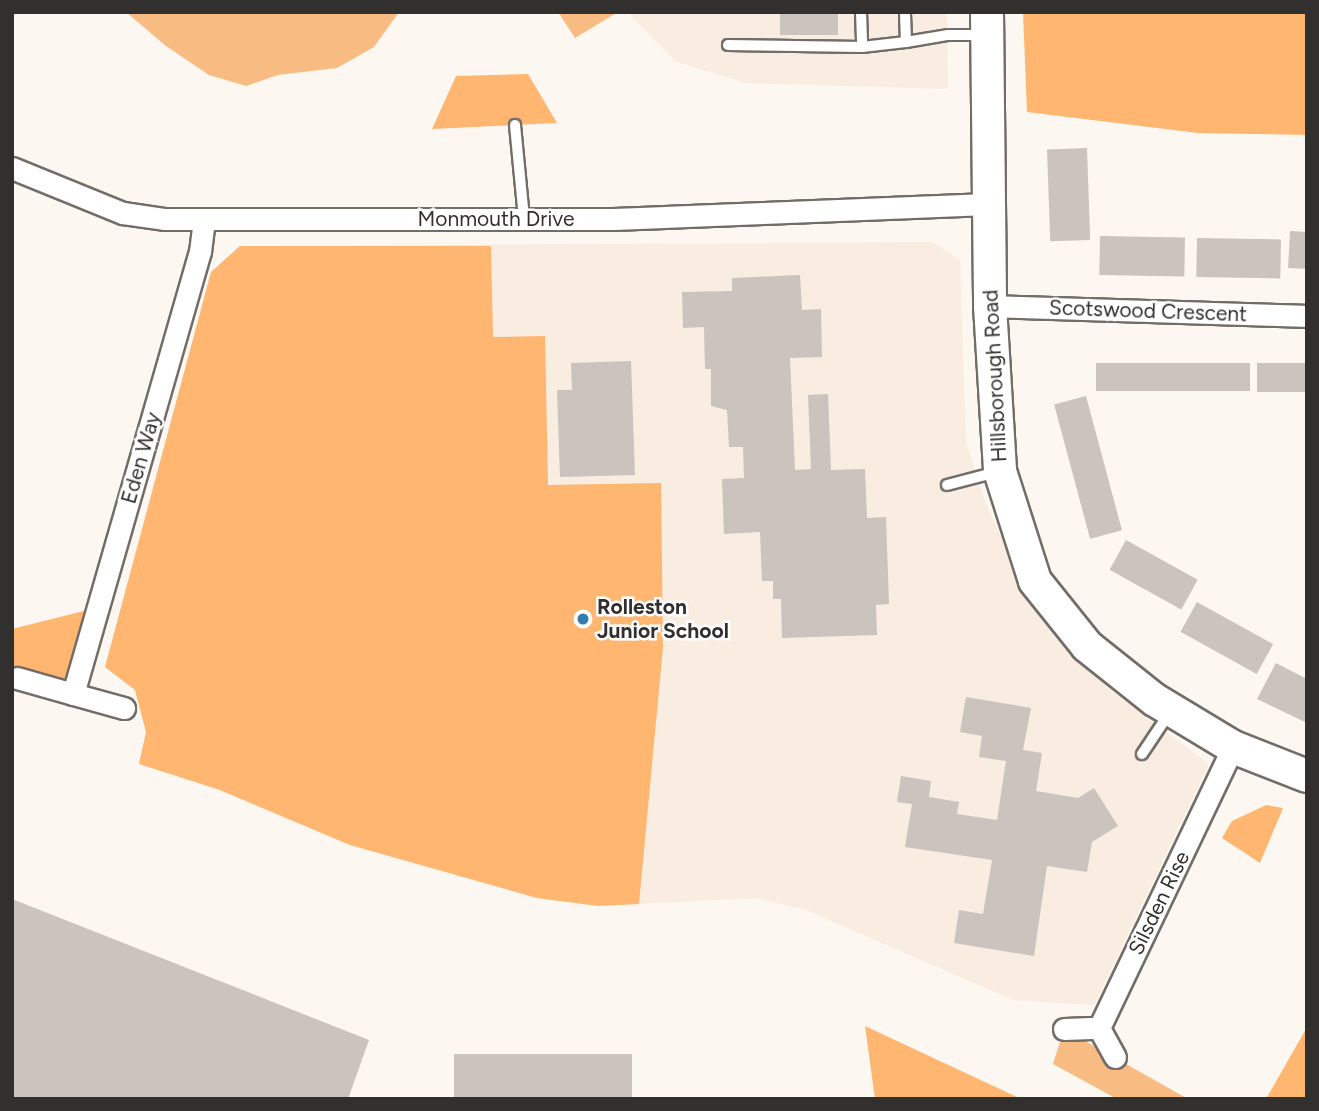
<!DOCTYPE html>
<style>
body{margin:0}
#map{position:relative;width:1319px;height:1111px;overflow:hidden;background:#fdf7f1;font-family:Figtree,sans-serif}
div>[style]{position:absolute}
.built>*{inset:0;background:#f9ece1}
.green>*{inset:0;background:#feb671}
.forest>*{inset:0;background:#f8bc83}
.building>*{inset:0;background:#cac3be;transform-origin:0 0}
.roads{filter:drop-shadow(2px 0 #736d68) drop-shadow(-2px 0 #736d68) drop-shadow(0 2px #736d68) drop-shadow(0 -2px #736d68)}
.lane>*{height:10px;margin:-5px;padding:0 5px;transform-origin:5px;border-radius:5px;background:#fff}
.street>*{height:21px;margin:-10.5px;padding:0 10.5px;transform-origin:10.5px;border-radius:10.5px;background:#fff}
.secondary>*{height:32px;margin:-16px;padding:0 16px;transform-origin:16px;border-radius:16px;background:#fff}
.dots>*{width:19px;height:19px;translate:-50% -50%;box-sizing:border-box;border:4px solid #fff;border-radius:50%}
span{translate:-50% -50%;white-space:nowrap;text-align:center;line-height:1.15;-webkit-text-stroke:5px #fff;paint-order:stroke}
.street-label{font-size:21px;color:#32302e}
.poi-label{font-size:21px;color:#32302e;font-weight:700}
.left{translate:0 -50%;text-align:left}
.frame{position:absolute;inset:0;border:14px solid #32302e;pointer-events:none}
</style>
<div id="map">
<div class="built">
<i style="clip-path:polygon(627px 12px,947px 12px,948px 89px,746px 83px,676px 62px)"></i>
<i style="clip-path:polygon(932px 242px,960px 260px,966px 442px,987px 507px,1028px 591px,1068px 647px,1111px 691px,1209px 764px,1094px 1005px,1013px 1000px,806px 910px,756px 898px,598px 906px,537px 898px,350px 845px,220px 790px,139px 764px,146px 732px,135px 690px,105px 667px,211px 272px,240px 246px)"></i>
</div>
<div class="green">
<i style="clip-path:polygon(1023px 12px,1307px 12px,1307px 135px,1198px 133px,1027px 112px)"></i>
<i style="clip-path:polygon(528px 74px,557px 123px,432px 129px,456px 76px)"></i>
<i style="clip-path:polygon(240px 246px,491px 246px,493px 337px,545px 336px,548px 485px,661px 483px,663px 647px,639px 904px,598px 906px,537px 898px,350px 845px,220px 790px,139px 764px,146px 732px,135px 690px,105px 667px,211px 272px)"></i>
<i style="clip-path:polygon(88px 610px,73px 694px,12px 677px,12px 629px)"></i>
<i style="clip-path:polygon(1266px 805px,1283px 808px,1260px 863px,1222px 838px,1232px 821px)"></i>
<i style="clip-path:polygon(865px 1026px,1021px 1099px,875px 1099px)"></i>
<i style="clip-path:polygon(1307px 1027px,1307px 1099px,1266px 1099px)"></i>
</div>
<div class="forest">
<i style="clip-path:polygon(126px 12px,399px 12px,374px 47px,337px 68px,278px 75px,246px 86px,209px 75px,166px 46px)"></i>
<i style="clip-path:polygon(558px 12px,618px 12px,575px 38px)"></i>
<i style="clip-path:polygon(1064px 1029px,1188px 1099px,1117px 1099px,1053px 1064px)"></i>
</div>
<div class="building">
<i style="left:780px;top:12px;width:58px;height:23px"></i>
<i style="left:1087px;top:148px;width:92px;height:40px;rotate:88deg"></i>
<i style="left:1290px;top:231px;width:17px;height:37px;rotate:3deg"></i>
<i style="left:1100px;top:236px;width:85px;height:39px;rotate:1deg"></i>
<i style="left:1197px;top:238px;width:84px;height:39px;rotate:1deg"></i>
<i style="clip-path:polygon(800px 275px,802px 310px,821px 309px,822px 357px,790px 358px,795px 470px,811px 469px,808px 395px,828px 394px,831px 470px,865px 469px,867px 518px,886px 517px,889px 604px,876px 605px,877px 635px,782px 638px,781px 599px,773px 599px,773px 581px,762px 581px,760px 532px,724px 534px,722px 479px,744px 478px,743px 447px,729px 447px,727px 410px,711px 406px,711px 369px,705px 369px,704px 327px,683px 328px,682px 292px,732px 291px,732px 278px)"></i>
<i style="clip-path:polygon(631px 361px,635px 475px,560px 477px,557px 390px,572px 390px,571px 363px)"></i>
<i style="left:1096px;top:363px;width:154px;height:28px"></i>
<i style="left:1257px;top:363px;width:50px;height:29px"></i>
<i style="left:1086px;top:396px;width:139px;height:33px;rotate:75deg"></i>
<i style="left:1126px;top:540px;width:82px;height:34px;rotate:29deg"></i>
<i style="left:1197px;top:602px;width:87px;height:34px;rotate:29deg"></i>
<i style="clip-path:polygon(1276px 663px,1307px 679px,1307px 723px,1257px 699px)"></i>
<i style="clip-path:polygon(966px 697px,1031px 708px,1023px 750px,1042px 753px,1036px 791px,1078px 798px,1094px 788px,1118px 826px,1092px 842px,1087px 872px,1047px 866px,1034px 956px,954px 943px,959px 910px,983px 914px,992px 860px,905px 847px,912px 804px,897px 802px,901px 776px,931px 781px,929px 797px,959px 802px,957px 814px,997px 820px,1006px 761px,979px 757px,982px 736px,960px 732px)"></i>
<i style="clip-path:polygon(12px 899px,369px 1040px,348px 1099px,12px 1099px)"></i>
<i style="left:632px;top:1054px;width:45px;height:178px;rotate:90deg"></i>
</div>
<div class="roads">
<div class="lane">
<i style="left:861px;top:12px;width:35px;rotate:88deg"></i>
<i style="left:862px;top:47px;width:44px;rotate:-6.5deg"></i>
<i style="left:906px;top:42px;width:30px;rotate:-92deg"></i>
<i style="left:906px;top:42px;width:43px;rotate:-9.5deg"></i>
<i style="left:948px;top:35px;width:35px"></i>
<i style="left:728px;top:45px;width:134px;rotate:0.9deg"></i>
<i style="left:515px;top:125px;width:94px;rotate:84.5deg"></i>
<i style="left:947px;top:485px;width:52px;rotate:-14.6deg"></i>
<i style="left:1142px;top:754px;width:50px;rotate:-56.3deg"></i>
</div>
<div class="street">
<i style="left:12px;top:168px;width:120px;rotate:22.1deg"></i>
<i style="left:123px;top:213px;width:41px;rotate:8.3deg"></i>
<i style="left:164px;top:219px;width:449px"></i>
<i style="left:613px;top:219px;width:375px;rotate:-2.3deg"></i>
<i style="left:990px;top:306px;width:317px;rotate:1.8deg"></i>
<i style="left:17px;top:678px;width:58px;rotate:15.9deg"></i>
<i style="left:73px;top:694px;width:460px;rotate:-74deg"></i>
<i style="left:200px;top:252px;width:32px;rotate:-83deg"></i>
<i style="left:73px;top:694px;width:53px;rotate:15.4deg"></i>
<i style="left:1064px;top:1029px;width:35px;rotate:-2deg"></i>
<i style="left:1115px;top:1057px;width:33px;rotate:-119deg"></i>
<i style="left:1099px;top:1028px;width:311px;rotate:-64.5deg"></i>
</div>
<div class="secondary">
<i style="left:987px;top:12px;width:294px;rotate:89.4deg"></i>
<i style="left:990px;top:306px;width:165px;rotate:86.5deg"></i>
<i style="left:1000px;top:471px;width:115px;rotate:72.3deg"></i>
<i style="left:1035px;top:581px;width:83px;rotate:51.3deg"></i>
<i style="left:1087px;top:646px;width:87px;rotate:38.5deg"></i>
<i style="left:1155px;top:700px;width:91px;rotate:31.1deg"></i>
<i style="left:1233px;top:747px;width:79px;rotate:21.4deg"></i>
</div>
</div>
<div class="dots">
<i style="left:583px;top:619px;background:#347bb0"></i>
</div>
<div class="street-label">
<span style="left:496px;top:219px">Monmouth Drive</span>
<span style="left:1148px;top:311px;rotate:2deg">Scotswood Crescent</span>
<span style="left:995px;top:376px;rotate:-93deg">Hillsborough Road</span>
<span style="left:141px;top:458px;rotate:-74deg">Eden Way</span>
<span style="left:1159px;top:903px;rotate:-64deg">Silsden Rise</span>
</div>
<div class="poi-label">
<span class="left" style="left:597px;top:619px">Rolleston<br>Junior School</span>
</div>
<div class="frame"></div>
</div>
